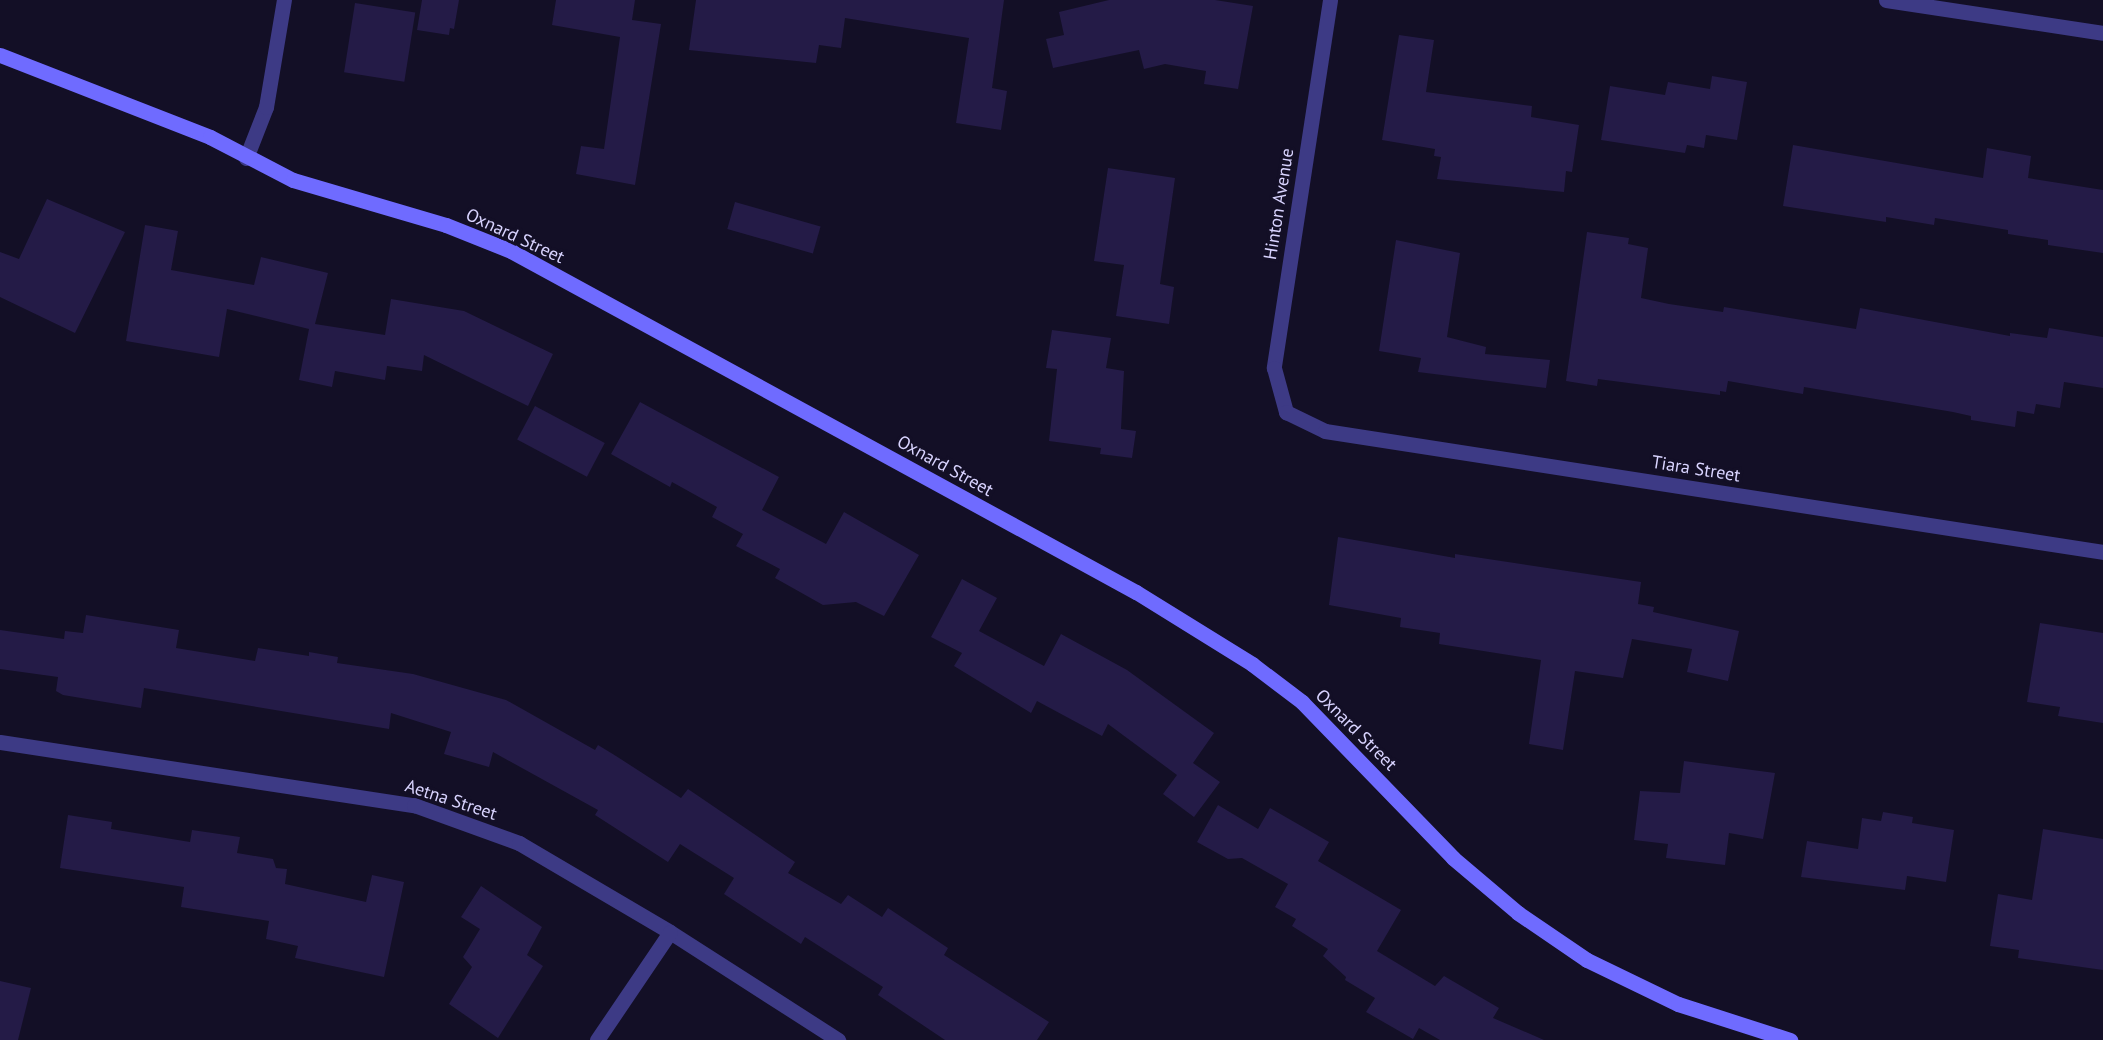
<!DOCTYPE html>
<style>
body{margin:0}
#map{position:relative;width:2103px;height:1040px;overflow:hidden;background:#130f26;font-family:"PT Sans",sans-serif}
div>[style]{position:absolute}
.building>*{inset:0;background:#241b47;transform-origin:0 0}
.street>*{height:15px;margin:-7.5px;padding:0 7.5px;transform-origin:7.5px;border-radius:7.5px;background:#3d3a85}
.secondary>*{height:15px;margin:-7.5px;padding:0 7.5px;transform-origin:7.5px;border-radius:7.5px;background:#6f6bff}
span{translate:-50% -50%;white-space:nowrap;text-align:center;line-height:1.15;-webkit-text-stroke:6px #130f26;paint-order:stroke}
.street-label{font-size:18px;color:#d9d4ff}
</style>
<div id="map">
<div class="building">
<i style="clip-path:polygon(422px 0,459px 0,454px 29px,450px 28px,449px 35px,417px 30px)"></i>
<i style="clip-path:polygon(556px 0,635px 0,632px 20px,661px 24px,635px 185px,576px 174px,581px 146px,604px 149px,620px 37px,552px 25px)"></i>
<i style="clip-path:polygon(696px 0,1004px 0,992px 88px,1007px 91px,1001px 130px,956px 123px,969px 38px,845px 18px,841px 48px,819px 45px,816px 63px,689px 50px)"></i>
<i style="clip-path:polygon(1109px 0,1215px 0,1253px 6px,1238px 89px,1204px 84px,1206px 71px,1165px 64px,1144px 69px,1139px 50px,1053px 68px,1046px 39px,1064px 35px,1059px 12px)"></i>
<i style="left:355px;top:3px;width:61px;height:70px;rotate:9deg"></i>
<i style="clip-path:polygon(1399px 35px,1434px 40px,1426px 92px,1532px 106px,1531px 117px,1579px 125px,1572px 172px,1566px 171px,1564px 192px,1437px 179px,1441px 157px,1434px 156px,1435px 149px,1382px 140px)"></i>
<i style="clip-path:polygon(1712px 76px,1747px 82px,1737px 140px,1706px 135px,1704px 148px,1687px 145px,1685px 153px,1601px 140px,1610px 86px,1665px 95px,1668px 82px,1710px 89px)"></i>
<i style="clip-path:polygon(1793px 145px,1983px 178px,1987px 148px,2031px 156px,2028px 178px,2103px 190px,2103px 253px,2048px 245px,2048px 240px,2008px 234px,2008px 230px,1935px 218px,1934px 225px,1886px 217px,1886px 222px,1783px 206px)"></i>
<i style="clip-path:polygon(1108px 168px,1175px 178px,1160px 284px,1174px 287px,1169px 324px,1116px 316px,1124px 265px,1094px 261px)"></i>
<i style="clip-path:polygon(47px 199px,125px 232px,75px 333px,0 297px,0 252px,19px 259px)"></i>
<i style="left:735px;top:202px;width:89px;height:28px;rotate:16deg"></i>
<i style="clip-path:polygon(145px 225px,178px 231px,171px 270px,254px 285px,261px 257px,328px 273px,315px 324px,385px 335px,391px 299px,464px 311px,553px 354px,528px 406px,424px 355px,422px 371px,387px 366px,385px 380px,335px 371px,332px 387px,299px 380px,309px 329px,227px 309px,219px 357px,126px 341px)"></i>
<i style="clip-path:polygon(1587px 232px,1629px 238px,1628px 244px,1648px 248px,1641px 298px,1669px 304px,1723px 312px,1724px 307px,1856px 329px,1860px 308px,2010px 336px,2010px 333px,2047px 338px,2049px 328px,2103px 337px,2103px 388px,2064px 382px,2060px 408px,2036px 404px,2034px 414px,2017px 411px,2015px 427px,1971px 420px,1971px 416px,1953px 412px,1804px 387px,1803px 394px,1728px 381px,1726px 392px,1720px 391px,1720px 395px,1598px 379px,1597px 386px,1566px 381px)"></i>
<i style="clip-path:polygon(1396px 240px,1460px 253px,1447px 337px,1486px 347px,1485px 354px,1550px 360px,1546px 388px,1418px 372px,1421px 358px,1379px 351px)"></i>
<i style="clip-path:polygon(1052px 330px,1111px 338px,1106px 368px,1124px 371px,1121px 429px,1136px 431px,1132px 458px,1100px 454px,1101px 448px,1049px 441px,1057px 369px,1046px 368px)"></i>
<i style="clip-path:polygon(640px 402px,779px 477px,762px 510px,826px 544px,844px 512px,919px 555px,884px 616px,856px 602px,823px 605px,775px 578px,780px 569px,736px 546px,743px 534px,712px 517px,717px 507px,672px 482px,670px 487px,611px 454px)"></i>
<i style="left:535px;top:406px;width:79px;height:38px;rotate:28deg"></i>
<i style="clip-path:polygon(1338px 537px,1455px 558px,1455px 554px,1641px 582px,1638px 604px,1654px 607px,1653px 612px,1739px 631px,1728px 681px,1687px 672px,1692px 649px,1632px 639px,1623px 678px,1575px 671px,1563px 750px,1529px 744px,1541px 660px,1439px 644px,1440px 633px,1400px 627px,1401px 618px,1329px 605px)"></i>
<i style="clip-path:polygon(962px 579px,997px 598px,979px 631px,1044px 666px,1061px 634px,1127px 670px,1214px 733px,1193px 763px,1220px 782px,1194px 817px,1163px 794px,1177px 775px,1108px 724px,1102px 736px,1037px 701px,1031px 713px,954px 666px,962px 653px,931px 637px)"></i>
<i style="clip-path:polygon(86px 615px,179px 630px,176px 648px,255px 661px,258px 648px,309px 656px,309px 652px,338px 657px,337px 663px,413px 674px,506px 700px,595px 750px,598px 745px,616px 756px,681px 798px,688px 789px,795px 862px,788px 873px,841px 904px,848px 895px,882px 917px,888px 908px,948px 948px,944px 955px,1049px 1022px,1037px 1040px,945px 1040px,878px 995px,883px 987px,805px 937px,801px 944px,724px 894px,734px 878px,680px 844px,668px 862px,595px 815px,598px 810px,493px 752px,489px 767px,444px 754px,451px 732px,391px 713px,389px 729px,144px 688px,141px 708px,63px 695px,56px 691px,58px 677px,0 669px,0 630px,64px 639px,65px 631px,83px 633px)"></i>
<i style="clip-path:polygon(2040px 623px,2103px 633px,2103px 723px,2058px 716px,2060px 707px,2027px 702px)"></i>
<i style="clip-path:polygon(1684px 761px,1775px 773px,1763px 839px,1729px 833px,1725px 865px,1666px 858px,1668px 844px,1634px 840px,1640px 791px,1680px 793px)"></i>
<i style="clip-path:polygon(1218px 805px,1258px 829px,1270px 808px,1329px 842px,1318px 861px,1401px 910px,1377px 951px,1435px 986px,1444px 976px,1499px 1008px,1493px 1018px,1544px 1040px,1440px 1040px,1419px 1028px,1413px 1039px,1366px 1012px,1375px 998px,1345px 980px,1346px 977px,1323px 956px,1328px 949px,1292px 926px,1296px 919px,1275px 907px,1288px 884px,1242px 858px,1228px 859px,1197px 842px)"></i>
<i style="clip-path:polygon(1883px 812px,1913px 817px,1912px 823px,1954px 830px,1946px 882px,1907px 876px,1905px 890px,1801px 877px,1807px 841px,1858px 849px,1862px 818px,1881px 821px)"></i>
<i style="clip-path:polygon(68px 815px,112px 822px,111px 829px,190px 842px,192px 830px,240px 837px,237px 853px,273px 859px,276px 868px,287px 869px,285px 884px,366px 902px,372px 875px,404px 882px,384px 977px,295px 958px,298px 946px,266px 939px,269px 921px,181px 907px,184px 887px,60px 868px)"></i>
<i style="clip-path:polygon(2043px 829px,2103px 839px,2103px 970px,2018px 958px,2019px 950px,1990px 946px,1998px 894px,2032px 900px)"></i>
<i style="clip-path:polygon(481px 886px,542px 927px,527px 955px,543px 966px,498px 1038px,449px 1004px,472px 967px,463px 957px,480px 929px,461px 917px)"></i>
<i style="clip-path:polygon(0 981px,31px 988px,18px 1040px,0 1040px)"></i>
</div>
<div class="street">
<i style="left:1330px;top:0;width:372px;rotate:98.7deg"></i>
<i style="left:1274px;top:368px;width:46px;rotate:74.7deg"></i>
<i style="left:1286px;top:412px;width:43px;rotate:26deg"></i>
<i style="left:1325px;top:431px;width:787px;rotate:8.84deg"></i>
<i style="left:1886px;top:0;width:219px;rotate:8.6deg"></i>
<i style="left:246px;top:158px;width:55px;rotate:-68.6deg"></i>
<i style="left:266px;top:107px;width:109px;rotate:-80.5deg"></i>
<i style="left:0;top:742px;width:419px;rotate:8.7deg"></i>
<i style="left:414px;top:805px;width:112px;rotate:19.9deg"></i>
<i style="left:519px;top:843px;width:175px;rotate:30.5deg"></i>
<i style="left:670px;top:932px;width:200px;rotate:32.7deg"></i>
<i style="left:597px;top:1040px;width:130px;rotate:-55.9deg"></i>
</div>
<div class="secondary">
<i style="left:0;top:55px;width:225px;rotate:21.3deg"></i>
<i style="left:210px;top:137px;width:93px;rotate:27.4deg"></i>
<i style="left:293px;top:180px;width:159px;rotate:16.4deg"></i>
<i style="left:446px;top:225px;width:70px;rotate:21.8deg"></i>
<i style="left:511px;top:251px;width:712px;rotate:28.62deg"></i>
<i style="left:1136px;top:592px;width:137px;rotate:31.8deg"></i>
<i style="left:1252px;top:664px;width:63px;rotate:37.2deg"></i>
<i style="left:1302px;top:702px;width:217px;rotate:45.9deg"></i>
<i style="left:1453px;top:858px;width:85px;rotate:40.2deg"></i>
<i style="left:1518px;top:913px;width:83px;rotate:34.3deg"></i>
<i style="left:1587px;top:960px;width:101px;rotate:25.8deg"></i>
<i style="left:1678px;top:1004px;width:118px;rotate:17.8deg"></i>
</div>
<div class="street-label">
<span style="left:1279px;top:204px;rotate:-81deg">Hinton Avenue</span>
<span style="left:515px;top:236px;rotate:25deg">Oxnard Street</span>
<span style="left:945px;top:466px;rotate:29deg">Oxnard Street</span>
<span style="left:1696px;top:469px;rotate:9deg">Tiara Street</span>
<span style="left:1356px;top:730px;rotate:45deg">Oxnard Street</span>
<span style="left:451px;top:800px;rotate:18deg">Aetna Street</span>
</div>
</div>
